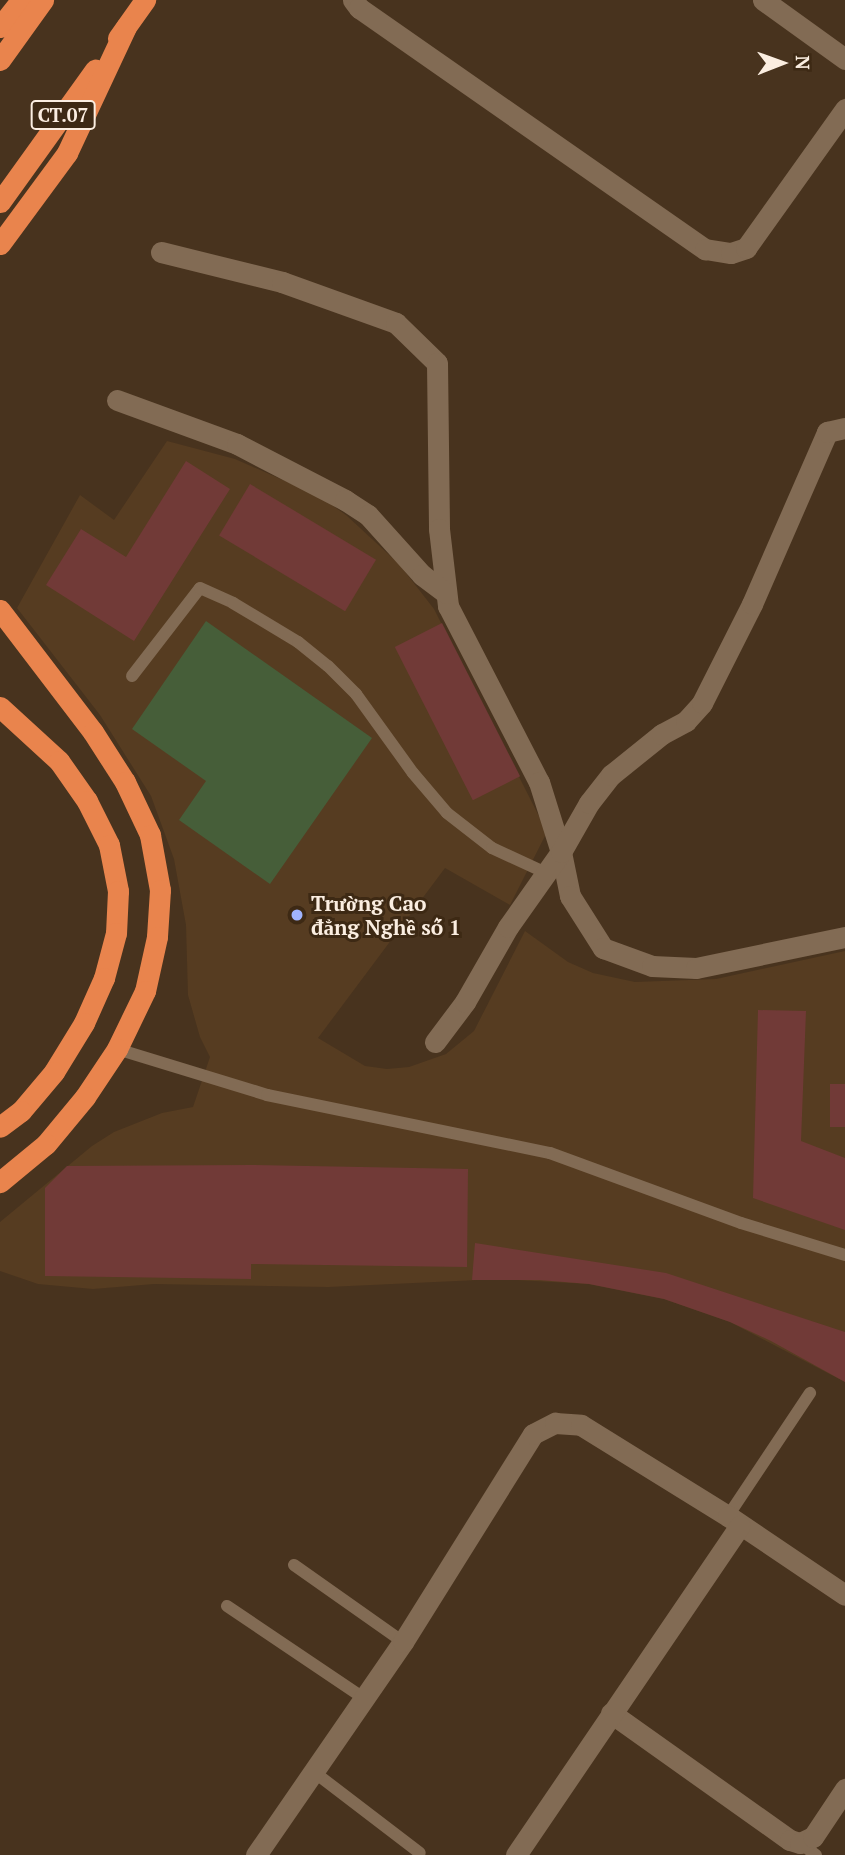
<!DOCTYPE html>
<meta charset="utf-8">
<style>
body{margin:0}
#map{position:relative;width:845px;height:1855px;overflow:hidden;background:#48331e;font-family:"PT Serif",serif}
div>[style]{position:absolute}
.built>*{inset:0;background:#563c21}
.green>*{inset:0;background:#465e39}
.building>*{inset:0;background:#713a37;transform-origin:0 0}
.service>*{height:12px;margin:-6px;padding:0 6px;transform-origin:6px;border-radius:6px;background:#826b54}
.minor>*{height:21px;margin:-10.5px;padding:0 10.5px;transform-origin:10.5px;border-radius:10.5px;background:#826b54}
.motorway>*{height:21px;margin:-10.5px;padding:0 10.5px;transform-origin:10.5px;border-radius:10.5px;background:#e9844d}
.dots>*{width:19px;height:19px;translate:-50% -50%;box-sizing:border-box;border:4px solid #3d2914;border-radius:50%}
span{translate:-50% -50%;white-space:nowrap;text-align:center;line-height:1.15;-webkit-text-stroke:6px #3d2914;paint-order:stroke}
.shield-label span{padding:2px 5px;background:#3d2914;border:2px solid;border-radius:5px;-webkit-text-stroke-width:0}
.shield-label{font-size:19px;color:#fbeee1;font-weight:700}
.poi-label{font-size:21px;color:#fbeee1;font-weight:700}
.left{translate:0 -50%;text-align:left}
.north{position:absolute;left:747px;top:28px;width:70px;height:70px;-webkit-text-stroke:5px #3d2914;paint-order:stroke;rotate:89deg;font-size:19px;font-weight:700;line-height:28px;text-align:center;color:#fbeee1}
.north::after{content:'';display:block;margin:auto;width:24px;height:32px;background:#fbeee1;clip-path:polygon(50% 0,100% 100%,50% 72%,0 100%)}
</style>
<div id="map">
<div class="built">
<i style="clip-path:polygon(167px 441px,235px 459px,319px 496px,346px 515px,399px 564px,434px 609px,547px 832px,510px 905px,445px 868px,318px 1038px,365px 1066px,387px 1069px,409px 1067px,446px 1054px,474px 1031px,525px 931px,568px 962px,593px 973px,635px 982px,716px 979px,845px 951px,845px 1382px,730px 1322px,664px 1299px,589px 1284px,499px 1279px,328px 1287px,154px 1284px,93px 1289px,38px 1284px,0 1271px,0 1222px,92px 1146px,114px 1132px,162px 1113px,193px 1107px,210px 1057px,200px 1037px,188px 995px,186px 925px,174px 859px,151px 796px,100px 715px,17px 608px,80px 495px,114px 520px)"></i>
</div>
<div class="green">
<i style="clip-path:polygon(206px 621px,372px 738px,270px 884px,179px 820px,206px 781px,132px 729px)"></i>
</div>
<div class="building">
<i style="clip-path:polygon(186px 461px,230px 489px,134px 641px,46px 585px,81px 529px,126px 557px)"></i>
<i style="left:250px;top:484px;width:147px;height:60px;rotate:31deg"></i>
<i style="left:442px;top:623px;width:172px;height:53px;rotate:63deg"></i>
<i style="clip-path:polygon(758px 1010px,806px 1011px,801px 1141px,845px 1158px,845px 1230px,753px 1198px)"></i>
<i style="left:830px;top:1084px;width:15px;height:43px"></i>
<i style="clip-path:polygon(252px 1165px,468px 1169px,467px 1267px,251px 1264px,251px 1279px,45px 1276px,45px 1188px,67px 1166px)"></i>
<i style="clip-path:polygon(475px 1243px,666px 1273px,845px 1332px,845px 1382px,771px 1341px,730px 1322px,664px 1299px,589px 1284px,539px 1280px,472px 1280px)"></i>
</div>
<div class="service">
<i style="left:132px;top:676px;width:111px;rotate:-52.3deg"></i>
<i style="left:200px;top:588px;width:36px;rotate:24deg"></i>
<i style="left:233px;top:603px;width:76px;rotate:31deg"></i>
<i style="left:298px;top:642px;width:38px;rotate:39deg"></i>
<i style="left:328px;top:666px;width:40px;rotate:45deg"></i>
<i style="left:356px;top:694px;width:97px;rotate:54.2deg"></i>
<i style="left:413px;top:773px;width:52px;rotate:49.6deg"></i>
<i style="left:447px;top:813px;width:57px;rotate:37.9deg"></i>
<i style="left:492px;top:848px;width:60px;rotate:24.8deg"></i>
<i style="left:117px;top:1049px;width:157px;rotate:17deg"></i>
<i style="left:267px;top:1095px;width:289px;rotate:11.6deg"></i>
<i style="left:550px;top:1153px;width:203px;rotate:20.1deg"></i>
<i style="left:741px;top:1223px;width:109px;rotate:17.1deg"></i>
<i style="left:728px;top:1516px;width:148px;rotate:-56.3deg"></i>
<i style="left:294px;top:1565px;width:133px;rotate:35.2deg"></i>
<i style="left:227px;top:1606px;width:166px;rotate:34deg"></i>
<i style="left:314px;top:1772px;width:133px;rotate:37.4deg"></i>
<i style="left:800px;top:1843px;width:20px;rotate:37deg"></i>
</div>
<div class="minor">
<i style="left:353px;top:0;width:10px;rotate:53deg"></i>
<i style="left:359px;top:8px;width:422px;rotate:34.9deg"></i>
<i style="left:705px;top:249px;width:26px;rotate:9deg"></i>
<i style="left:731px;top:253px;width:16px;rotate:-18deg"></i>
<i style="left:746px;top:248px;width:171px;rotate:-54.5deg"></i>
<i style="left:763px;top:0;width:101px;rotate:35.7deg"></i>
<i style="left:161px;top:252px;width:125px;rotate:13.9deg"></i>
<i style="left:282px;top:282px;width:121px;rotate:19.8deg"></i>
<i style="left:396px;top:323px;width:57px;rotate:44.3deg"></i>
<i style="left:437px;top:363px;width:166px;rotate:89.3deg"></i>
<i style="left:439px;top:529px;width:78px;rotate:83.3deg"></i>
<i style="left:448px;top:606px;width:198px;rotate:62.7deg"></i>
<i style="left:539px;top:782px;width:73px;rotate:72.6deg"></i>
<i style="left:561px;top:852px;width:45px;rotate:78.4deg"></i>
<i style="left:570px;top:896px;width:62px;rotate:57.6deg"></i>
<i style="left:603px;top:948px;width:52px;rotate:20.2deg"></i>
<i style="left:652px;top:966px;width:44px;rotate:2.6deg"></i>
<i style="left:696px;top:968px;width:152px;rotate:-11.8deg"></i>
<i style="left:117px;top:400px;width:128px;rotate:20.1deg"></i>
<i style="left:237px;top:444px;width:122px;rotate:27.4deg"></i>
<i style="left:345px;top:500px;width:27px;rotate:33deg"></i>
<i style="left:368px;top:515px;width:81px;rotate:48deg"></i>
<i style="left:422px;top:575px;width:30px;rotate:37deg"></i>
<i style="left:435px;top:1042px;width:50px;rotate:-53.1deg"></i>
<i style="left:465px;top:1002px;width:86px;rotate:-60.2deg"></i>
<i style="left:508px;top:927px;width:92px;rotate:-54.8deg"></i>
<i style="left:561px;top:852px;width:56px;rotate:-60.3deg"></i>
<i style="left:589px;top:803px;width:36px;rotate:-52deg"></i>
<i style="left:611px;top:775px;width:65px;rotate:-38.8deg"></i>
<i style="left:662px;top:734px;width:27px;rotate:-28deg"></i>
<i style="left:686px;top:721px;width:24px;rotate:-48deg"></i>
<i style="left:702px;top:703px;width:111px;rotate:-63.2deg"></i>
<i style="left:752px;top:604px;width:188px;rotate:-66.4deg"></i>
<i style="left:827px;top:432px;width:18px;rotate:-13deg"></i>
<i style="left:611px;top:1713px;width:219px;rotate:35.4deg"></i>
<i style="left:790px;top:1840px;width:10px;rotate:17deg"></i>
<i style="left:800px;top:1843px;width:14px;rotate:-25deg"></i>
<i style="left:813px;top:1837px;width:58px;rotate:-56.3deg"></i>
<i style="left:256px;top:1855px;width:259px;rotate:-55.4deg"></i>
<i style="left:403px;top:1642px;width:245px;rotate:-58deg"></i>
<i style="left:533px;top:1434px;width:25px;rotate:-27deg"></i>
<i style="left:555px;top:1423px;width:26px;rotate:4deg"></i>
<i style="left:581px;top:1425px;width:173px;rotate:31.8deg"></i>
<i style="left:728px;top:1516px;width:141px;rotate:34deg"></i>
<i style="left:516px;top:1855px;width:398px;rotate:-55.8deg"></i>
</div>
<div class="motorway">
<i style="left:0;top:27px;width:34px;rotate:-52deg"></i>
<i style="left:118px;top:38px;width:47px;rotate:-54.6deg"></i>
<i style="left:0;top:60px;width:74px;rotate:-54.4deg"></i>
<i style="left:0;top:202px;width:163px;rotate:-54.3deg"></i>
<i style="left:0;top:244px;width:113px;rotate:-53.6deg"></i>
<i style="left:67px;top:153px;width:139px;rotate:-64.9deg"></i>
<i style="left:0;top:610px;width:153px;rotate:52.7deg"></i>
<i style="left:93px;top:732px;width:59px;rotate:57.4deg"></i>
<i style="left:125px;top:782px;width:59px;rotate:64.7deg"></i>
<i style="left:150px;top:835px;width:56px;rotate:79.7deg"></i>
<i style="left:160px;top:890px;width:47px;rotate:93.7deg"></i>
<i style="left:157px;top:937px;width:55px;rotate:102.5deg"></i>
<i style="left:145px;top:991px;width:64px;rotate:115.8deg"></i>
<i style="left:117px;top:1049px;width:58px;rotate:123.7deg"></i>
<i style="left:85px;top:1097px;width:61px;rotate:129.7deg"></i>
<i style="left:46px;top:1144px;width:60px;rotate:140.4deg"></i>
<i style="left:0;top:707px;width:80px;rotate:42.5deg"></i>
<i style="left:59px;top:761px;width:49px;rotate:55deg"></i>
<i style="left:87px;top:801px;width:49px;rotate:63.4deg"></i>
<i style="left:109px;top:845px;width:47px;rotate:78.9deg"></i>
<i style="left:118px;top:891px;width:42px;rotate:92.7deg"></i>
<i style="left:116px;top:933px;width:47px;rotate:104.9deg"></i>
<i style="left:104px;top:978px;width:49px;rotate:114deg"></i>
<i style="left:84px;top:1023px;width:57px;rotate:121.5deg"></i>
<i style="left:54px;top:1072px;width:51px;rotate:130.2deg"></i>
<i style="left:21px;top:1111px;width:26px;rotate:143deg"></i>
</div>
<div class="dots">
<i style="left:297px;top:915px;background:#a0b3fd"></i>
</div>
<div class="shield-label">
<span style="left:63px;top:115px">CT.07</span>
</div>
<div class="poi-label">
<span class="left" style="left:311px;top:915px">Trường Cao<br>đẳng Nghề số 1</span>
</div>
<div class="north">N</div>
</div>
